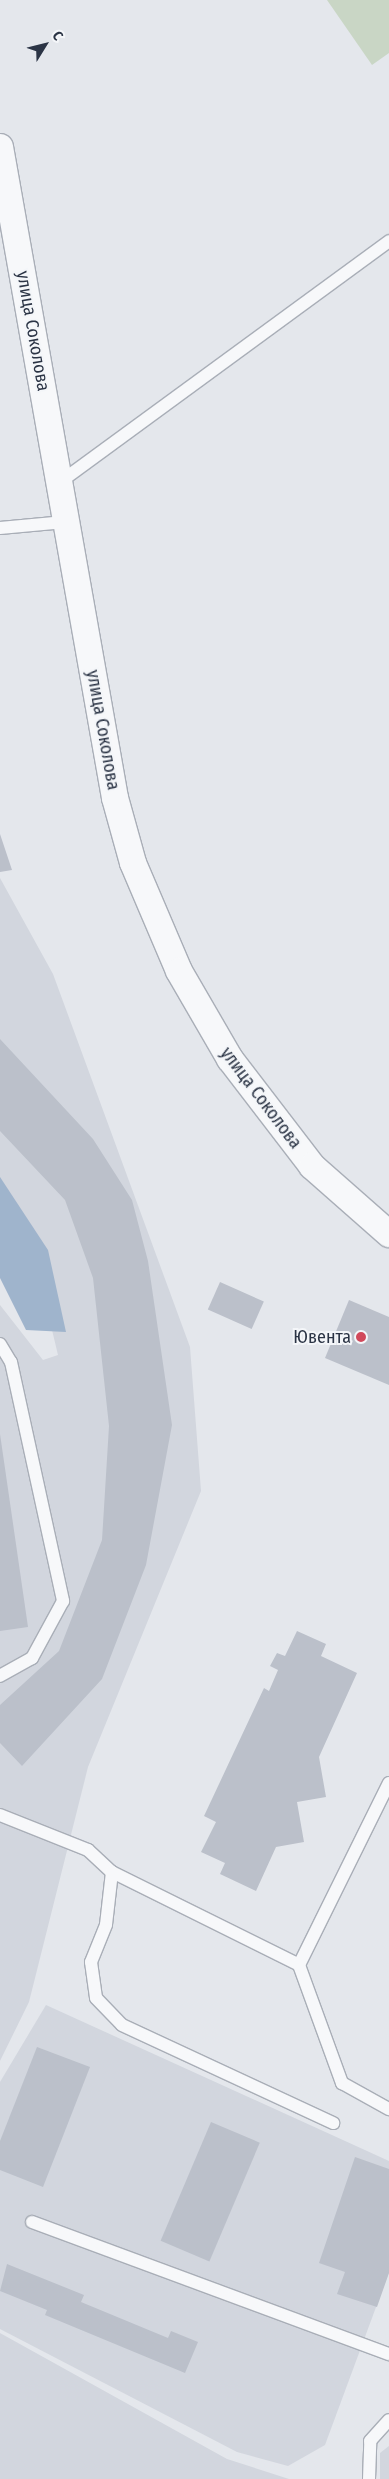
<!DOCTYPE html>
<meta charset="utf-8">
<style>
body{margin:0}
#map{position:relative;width:389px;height:2479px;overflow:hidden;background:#e4e7ec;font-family:"Fira Sans Condensed",sans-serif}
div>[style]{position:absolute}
.built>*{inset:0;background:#d2d6de}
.green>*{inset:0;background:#c9d6c5}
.water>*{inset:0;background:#9fb4cc}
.building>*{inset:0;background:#bbc0ca;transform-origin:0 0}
.roads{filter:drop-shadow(1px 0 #a9aeb7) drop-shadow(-1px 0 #a9aeb7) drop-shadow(0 1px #a9aeb7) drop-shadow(0 -1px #a9aeb7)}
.service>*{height:12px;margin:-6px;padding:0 6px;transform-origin:6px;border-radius:6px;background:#f7f8fa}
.minor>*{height:26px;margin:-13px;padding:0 13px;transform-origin:13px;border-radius:13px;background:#f7f8fa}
.dots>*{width:14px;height:14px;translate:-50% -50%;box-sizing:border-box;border:2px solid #f4f6f9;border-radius:50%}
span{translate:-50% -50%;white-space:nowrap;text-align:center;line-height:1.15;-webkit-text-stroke:4px #f4f6f9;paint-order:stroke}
.street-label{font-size:18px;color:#2b3445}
.poi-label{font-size:18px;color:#2b3445}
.right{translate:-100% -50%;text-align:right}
.north{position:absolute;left:20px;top:20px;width:50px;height:50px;-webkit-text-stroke:4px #f4f6f9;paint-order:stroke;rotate:54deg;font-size:14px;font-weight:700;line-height:20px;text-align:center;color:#2b3445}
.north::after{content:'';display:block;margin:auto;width:18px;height:22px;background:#2b3445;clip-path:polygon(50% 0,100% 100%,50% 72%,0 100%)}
</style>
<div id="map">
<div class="built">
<i style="clip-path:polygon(0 878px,53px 974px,190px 1347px,201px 1491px,88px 1767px,29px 2002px,0 2061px,0 1305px,43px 1360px,58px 1355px,29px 1234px,0 1190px)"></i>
<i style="clip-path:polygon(46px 2005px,389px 2161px,389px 2272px,325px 2445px,288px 2466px,237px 2452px,0 2329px,0 2082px)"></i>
<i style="clip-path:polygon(0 2333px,227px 2459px,289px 2479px,0 2479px)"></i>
<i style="clip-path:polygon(389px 2446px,389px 2479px,380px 2479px,380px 2453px)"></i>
</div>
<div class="green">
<i style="clip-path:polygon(327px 0,389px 0,389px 53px,372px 65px)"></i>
</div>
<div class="water">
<i style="clip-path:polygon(0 1177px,48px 1250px,66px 1332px,26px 1330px,0 1278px)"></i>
</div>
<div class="building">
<i style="clip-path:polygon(0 834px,12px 870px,0 872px)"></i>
<i style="clip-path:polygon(0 1039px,93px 1139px,132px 1200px,148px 1261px,172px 1425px,146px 1565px,102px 1679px,22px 1766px,0 1743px,0 1705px,59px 1651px,102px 1540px,109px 1426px,93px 1278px,65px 1200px,0 1131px)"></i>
<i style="left:220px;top:1282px;width:48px;height:30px;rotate:24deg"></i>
<i style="clip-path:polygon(349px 1300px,389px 1317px,389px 1385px,325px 1358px)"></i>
<i style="clip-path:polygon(0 1434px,28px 1627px,0 1631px)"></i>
<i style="clip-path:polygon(297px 1631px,326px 1644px,321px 1656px,357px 1673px,319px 1757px,326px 1797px,297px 1802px,304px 1842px,276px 1847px,256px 1891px,220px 1874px,225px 1863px,201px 1852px,216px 1822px,204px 1816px,264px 1688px,269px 1691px,278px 1670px,270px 1666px,277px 1653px,285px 1656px)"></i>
<i style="clip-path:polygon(37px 2047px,90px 2067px,43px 2187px,0 2170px,0 2141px)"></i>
<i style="left:211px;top:2122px;width:53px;height:129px;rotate:23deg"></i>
<i style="clip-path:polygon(355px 2157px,389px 2169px,389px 2273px,377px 2307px,337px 2294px,345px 2272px,319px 2263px)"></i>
<i style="clip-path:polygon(7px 2264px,84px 2295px,81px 2302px,168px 2338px,171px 2331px,198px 2342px,185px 2373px,45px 2315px,47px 2310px,0 2291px)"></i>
</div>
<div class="roads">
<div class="service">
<i style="left:60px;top:482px;width:408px;rotate:-36.2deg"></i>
<i style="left:0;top:528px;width:65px;rotate:-5.3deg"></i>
<i style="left:0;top:1344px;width:21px;rotate:59deg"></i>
<i style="left:11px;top:1362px;width:245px;rotate:77.7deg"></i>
<i style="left:63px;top:1601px;width:65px;rotate:118.5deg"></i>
<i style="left:32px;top:1658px;width:37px;rotate:151deg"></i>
<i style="left:0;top:1815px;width:95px;rotate:21.7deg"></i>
<i style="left:88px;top:1850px;width:33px;rotate:43deg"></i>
<i style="left:112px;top:1872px;width:209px;rotate:26.4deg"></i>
<i style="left:299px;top:1965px;width:203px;rotate:-63.7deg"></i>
<i style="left:112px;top:1872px;width:53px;rotate:96.5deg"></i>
<i style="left:106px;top:1925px;width:40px;rotate:112deg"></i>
<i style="left:91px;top:1962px;width:36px;rotate:82deg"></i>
<i style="left:96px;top:1998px;width:37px;rotate:46deg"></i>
<i style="left:122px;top:2025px;width:233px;rotate:24.9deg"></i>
<i style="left:299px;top:1965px;width:126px;rotate:70deg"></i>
<i style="left:342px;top:2083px;width:54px;rotate:29deg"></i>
<i style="left:32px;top:2222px;width:381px;rotate:20.3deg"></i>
<i style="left:369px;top:2479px;width:38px;rotate:-88deg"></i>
<i style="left:370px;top:2441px;width:28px;rotate:-48deg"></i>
</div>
<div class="minor">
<i style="left:0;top:147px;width:661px;rotate:79.98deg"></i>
<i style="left:115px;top:798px;width:67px;rotate:74.5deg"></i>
<i style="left:133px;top:863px;width:117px;rotate:66.9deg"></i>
<i style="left:179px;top:971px;width:102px;rotate:59.9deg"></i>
<i style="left:230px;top:1059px;width:135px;rotate:52.5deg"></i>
<i style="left:312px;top:1166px;width:103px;rotate:41.4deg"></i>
</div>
</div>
<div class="dots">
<i style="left:361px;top:1337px;background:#d1495b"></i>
</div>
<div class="street-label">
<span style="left:33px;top:331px;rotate:80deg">улица Соколова</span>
<span style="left:103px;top:730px;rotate:80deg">улица Соколова</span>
<span style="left:261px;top:1098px;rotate:53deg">улица Соколова</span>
</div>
<div class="poi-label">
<span class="right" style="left:351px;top:1337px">Ювента</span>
</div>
<div class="north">С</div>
</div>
